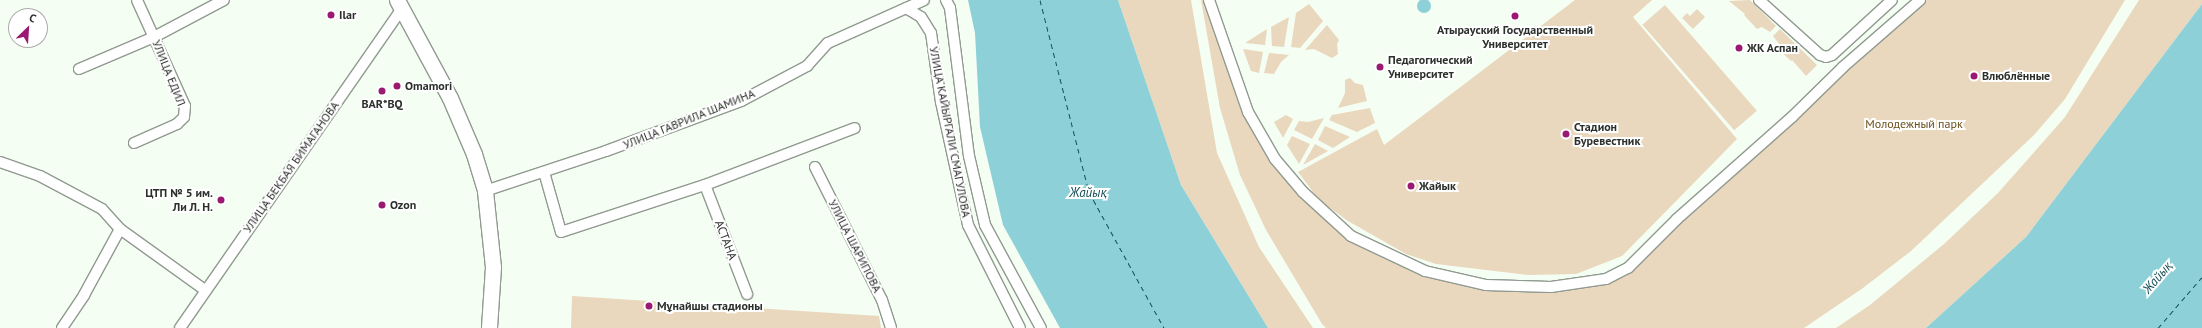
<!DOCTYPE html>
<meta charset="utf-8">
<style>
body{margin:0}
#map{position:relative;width:2202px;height:328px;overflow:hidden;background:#f4fef3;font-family:"PT Sans",sans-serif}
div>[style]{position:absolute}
.green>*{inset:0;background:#e9d8bd;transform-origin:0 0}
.water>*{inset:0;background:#8ed0d8}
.round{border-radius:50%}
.ferry>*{height:1px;margin-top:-0.5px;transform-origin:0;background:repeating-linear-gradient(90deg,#124c53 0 5px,transparent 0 9px)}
.roads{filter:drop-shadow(1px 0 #919a90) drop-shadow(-1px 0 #919a90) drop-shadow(0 1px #919a90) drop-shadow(0 -1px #919a90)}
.street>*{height:10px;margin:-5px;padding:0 5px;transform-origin:5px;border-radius:5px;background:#fff}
.primary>*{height:15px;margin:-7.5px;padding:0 7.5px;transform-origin:7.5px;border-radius:7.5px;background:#fff}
.dots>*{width:11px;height:11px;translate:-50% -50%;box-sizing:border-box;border:2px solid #fff;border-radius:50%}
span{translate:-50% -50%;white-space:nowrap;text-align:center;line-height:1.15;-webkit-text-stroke:4px #fff;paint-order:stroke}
.poi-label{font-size:12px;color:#2c302c;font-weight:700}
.left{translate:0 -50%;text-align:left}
.right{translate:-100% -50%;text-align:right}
.street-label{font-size:12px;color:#2c302c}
.park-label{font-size:12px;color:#6a4e19}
.water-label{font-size:13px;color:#124c53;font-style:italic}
.north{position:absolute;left:8px;top:8px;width:40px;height:40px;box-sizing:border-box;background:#fff;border:1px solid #abacab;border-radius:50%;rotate:25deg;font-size:11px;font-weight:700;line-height:16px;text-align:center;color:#2c302c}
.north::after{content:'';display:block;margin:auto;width:14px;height:18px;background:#991a70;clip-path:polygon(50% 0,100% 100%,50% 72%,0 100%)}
</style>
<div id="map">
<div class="green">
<i style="clip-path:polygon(1118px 0,1191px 0,1217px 153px,1259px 247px,1313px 328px,1268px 328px,1181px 185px)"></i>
<i style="clip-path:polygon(1201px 0,1209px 0,1239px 83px,1275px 159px,1334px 221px,1379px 251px,1425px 271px,1486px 285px,1576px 285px,1628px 268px,1920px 0,2125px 0,2065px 99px,2034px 135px,1911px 251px,1863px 288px,1804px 328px,1326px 328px,1322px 324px,1266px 230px,1240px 175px,1220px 108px)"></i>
<i style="clip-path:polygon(1575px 0,1652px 0,1633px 17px,1737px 139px,1622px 256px,1576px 274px,1528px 275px,1436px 264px,1406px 254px,1348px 221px,1319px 200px,1298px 172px,1377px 129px,1384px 145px)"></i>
<i style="clip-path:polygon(1750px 0,1776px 26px,1770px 32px,1762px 27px,1757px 29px,1744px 15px,1745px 14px,1729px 1px)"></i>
<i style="clip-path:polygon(2139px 0,2202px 0,2202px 4px,2026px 237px,1926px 328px,1836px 328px,1870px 305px,1944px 244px,1998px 193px,2065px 117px)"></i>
<i style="clip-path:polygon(1309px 4px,1323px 21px,1300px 48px,1291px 47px,1296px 13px)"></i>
<i style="left:1665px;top:5px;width:140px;height:30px;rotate:49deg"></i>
<i style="clip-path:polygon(1697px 9px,1705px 17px,1693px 29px,1682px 18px,1687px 13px,1690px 16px)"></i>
<i style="clip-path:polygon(1289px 17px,1284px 47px,1272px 46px,1271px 27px)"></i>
<i style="clip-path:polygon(1327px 25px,1339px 40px,1337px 44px,1338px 54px,1332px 58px,1314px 49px,1305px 50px)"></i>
<i style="clip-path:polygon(1267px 29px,1265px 45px,1245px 43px)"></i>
<i style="clip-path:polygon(1780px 29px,1817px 65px,1806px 76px,1792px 60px,1791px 61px,1777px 48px,1779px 44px,1773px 36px)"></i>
<i style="clip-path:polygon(1243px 49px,1263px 52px,1259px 73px,1251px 71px)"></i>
<i style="clip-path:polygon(1269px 53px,1289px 55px,1281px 62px,1274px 74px,1264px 73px)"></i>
<i style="clip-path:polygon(1350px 78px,1355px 83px,1363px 85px,1367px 101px,1338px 108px,1345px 93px,1345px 80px)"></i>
<i style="clip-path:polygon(1370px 108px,1375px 123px,1357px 132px,1329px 120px,1332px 115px)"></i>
<i style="clip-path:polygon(1286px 115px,1293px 119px,1283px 138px,1274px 122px)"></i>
<i style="clip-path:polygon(1324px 118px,1312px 139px,1294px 130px,1299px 121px,1308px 122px)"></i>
<i style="clip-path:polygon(1325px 126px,1350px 137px,1333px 148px,1318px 140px)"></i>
<i style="clip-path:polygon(1292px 136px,1310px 144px,1299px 164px,1287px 145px)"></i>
<i style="clip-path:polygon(1315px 144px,1328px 151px,1303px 165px)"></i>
<i style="clip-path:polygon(572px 296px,879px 316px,881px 328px,571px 328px)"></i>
</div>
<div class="water">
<i class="round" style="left:1417px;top:-1px;width:14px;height:14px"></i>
<i style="clip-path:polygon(968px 0,1118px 0,1181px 185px,1268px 328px,1060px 328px,1003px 225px,980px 127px,975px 33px)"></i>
<i style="clip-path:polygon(2202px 4px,2202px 328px,1926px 328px,2026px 237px)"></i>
</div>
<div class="ferry">
<i style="left:1040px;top:0;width:198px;rotate:75.7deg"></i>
<i style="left:1089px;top:192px;width:155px;rotate:61.1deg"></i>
<i style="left:2158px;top:328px;width:67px;rotate:-49.2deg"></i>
</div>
<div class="roads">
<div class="street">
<i style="left:946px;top:0;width:9px;rotate:63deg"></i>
<i style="left:950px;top:8px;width:149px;rotate:82.7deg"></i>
<i style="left:969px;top:156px;width:71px;rotate:76.9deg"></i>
<i style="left:985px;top:225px;width:117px;rotate:61.5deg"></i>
<i style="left:1209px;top:0;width:119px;rotate:70.8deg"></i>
<i style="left:1248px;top:112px;width:54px;rotate:60.1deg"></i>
<i style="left:1275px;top:159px;width:43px;rotate:49.7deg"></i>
<i style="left:1303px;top:192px;width:65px;rotate:42.5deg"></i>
<i style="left:1351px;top:236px;width:82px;rotate:25.3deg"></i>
<i style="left:1425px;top:271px;width:63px;rotate:12.9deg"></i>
<i style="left:1486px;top:285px;width:65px;rotate:1.8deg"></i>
<i style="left:1551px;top:287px;width:56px;rotate:-8.3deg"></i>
<i style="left:1606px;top:279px;width:25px;rotate:-27deg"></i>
<i style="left:1628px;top:268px;width:69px;rotate:-45deg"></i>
<i style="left:1677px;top:219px;width:154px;rotate:-41.6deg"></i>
<i style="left:1792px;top:117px;width:71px;rotate:-44.4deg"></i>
<i style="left:1843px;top:67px;width:102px;rotate:-41deg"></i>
<i style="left:1759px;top:0;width:82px;rotate:42deg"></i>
<i style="left:1820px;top:55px;width:6px;rotate:18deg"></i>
<i style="left:1826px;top:57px;width:6px;rotate:-18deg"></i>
<i style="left:1832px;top:55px;width:81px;rotate:-42.5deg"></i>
<i style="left:906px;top:8px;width:17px;rotate:31deg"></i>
<i style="left:921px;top:17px;width:19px;rotate:58deg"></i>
<i style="left:931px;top:33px;width:70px;rotate:81.8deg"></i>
<i style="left:941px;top:102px;width:126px;rotate:77.6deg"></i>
<i style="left:968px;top:225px;width:115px;rotate:63.2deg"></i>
<i style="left:79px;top:69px;width:82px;rotate:-23.1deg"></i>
<i style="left:154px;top:37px;width:79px;rotate:-27.9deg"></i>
<i style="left:134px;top:143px;width:47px;rotate:-23.8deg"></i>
<i style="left:177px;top:124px;width:10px;rotate:-45deg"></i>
<i style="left:184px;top:117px;width:11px;rotate:-85deg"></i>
<i style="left:185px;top:106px;width:116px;rotate:-114.4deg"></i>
<i style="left:0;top:162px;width:42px;rotate:19.3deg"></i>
<i style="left:40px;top:176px;width:70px;rotate:28deg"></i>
<i style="left:102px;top:209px;width:27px;rotate:48deg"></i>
<i style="left:120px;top:229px;width:105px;rotate:35.7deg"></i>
<i style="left:815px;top:167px;width:149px;rotate:63.3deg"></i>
<i style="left:882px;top:300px;width:29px;rotate:72deg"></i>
<i style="left:544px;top:172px;width:62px;rotate:74.2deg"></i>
<i style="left:561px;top:232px;width:151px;rotate:-18.1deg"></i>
<i style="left:705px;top:185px;width:160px;rotate:-20.8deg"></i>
<i style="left:705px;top:185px;width:117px;rotate:68.9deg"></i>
<i style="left:485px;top:191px;width:127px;rotate:-18.3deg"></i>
<i style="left:606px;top:151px;width:144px;rotate:-20.3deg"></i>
<i style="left:741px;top:101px;width:75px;rotate:-27.9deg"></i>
<i style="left:807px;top:66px;width:31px;rotate:-48deg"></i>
<i style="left:828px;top:43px;width:105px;rotate:-24.1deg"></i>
<i style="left:62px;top:328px;width:40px;rotate:-56deg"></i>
<i style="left:84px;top:295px;width:75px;rotate:-61.4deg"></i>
<i style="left:180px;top:328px;width:389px;rotate:-55.2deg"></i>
</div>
<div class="primary">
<i style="left:397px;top:0;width:111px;rotate:61.6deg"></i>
<i style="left:450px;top:98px;width:61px;rotate:66.8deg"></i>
<i style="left:474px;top:154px;width:39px;rotate:73deg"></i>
<i style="left:485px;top:191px;width:76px;rotate:84deg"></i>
<i style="left:493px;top:267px;width:61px;rotate:93.8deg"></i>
</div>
</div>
<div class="dots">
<i style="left:331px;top:15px;background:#991a70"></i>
<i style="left:1515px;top:16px;background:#991a70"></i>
<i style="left:1739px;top:48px;background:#991a70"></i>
<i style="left:1380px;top:67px;background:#991a70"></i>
<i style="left:1974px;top:76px;background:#991a70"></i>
<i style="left:397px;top:86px;background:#991a70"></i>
<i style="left:382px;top:91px;background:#991a70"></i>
<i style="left:1566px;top:134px;background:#991a70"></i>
<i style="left:1411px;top:186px;background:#991a70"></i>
<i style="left:221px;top:200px;background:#991a70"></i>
<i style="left:382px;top:205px;background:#991a70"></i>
<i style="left:649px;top:306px;background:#991a70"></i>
</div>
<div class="poi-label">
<span class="left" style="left:339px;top:15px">Ilar</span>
<span style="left:1515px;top:37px">Атырауский Государственный<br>Университет</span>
<span class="left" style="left:1747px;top:48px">ЖК Аспан</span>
<span class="left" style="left:1388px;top:67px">Педагогический<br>Университет</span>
<span class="left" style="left:1982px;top:76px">Влюблённые</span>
<span class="left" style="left:405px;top:86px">Omamori</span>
<span style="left:382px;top:104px">BAR*BQ</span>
<span class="left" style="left:1574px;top:134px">Стадион<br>Буревестник</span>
<span class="left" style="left:1419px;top:186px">Жайык</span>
<span class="right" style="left:213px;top:200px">ЦТП № 5 им.<br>Ли Л. Н.</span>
<span class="left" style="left:390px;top:205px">Ozon</span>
<span class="left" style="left:657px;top:306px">Мұнайшы стадионы</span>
</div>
<div class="street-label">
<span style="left:169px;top:73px;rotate:68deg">УЛИЦА ЕДИЛ</span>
<span style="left:689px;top:119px;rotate:-22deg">УЛИЦА ГАВРИЛА ШАМИНА</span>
<span style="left:950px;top:132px;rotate:79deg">УЛИЦА КАЙЫРГАЛИ СМАГУЛОВА</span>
<span style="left:291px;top:167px;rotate:-55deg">УЛИЦА БЕКБАЯ БИМАГАНОВА</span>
<span style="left:726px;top:240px;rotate:69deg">АСТАНА</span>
<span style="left:855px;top:246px;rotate:63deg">УЛИЦА ШАРИПОВА</span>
</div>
<div class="park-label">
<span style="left:1914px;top:124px">Молодежный парк</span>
</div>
<div class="water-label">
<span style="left:1088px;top:193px">Жайық</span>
<span style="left:2158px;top:278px;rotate:-49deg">Жайық</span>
</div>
<div class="north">С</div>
</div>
